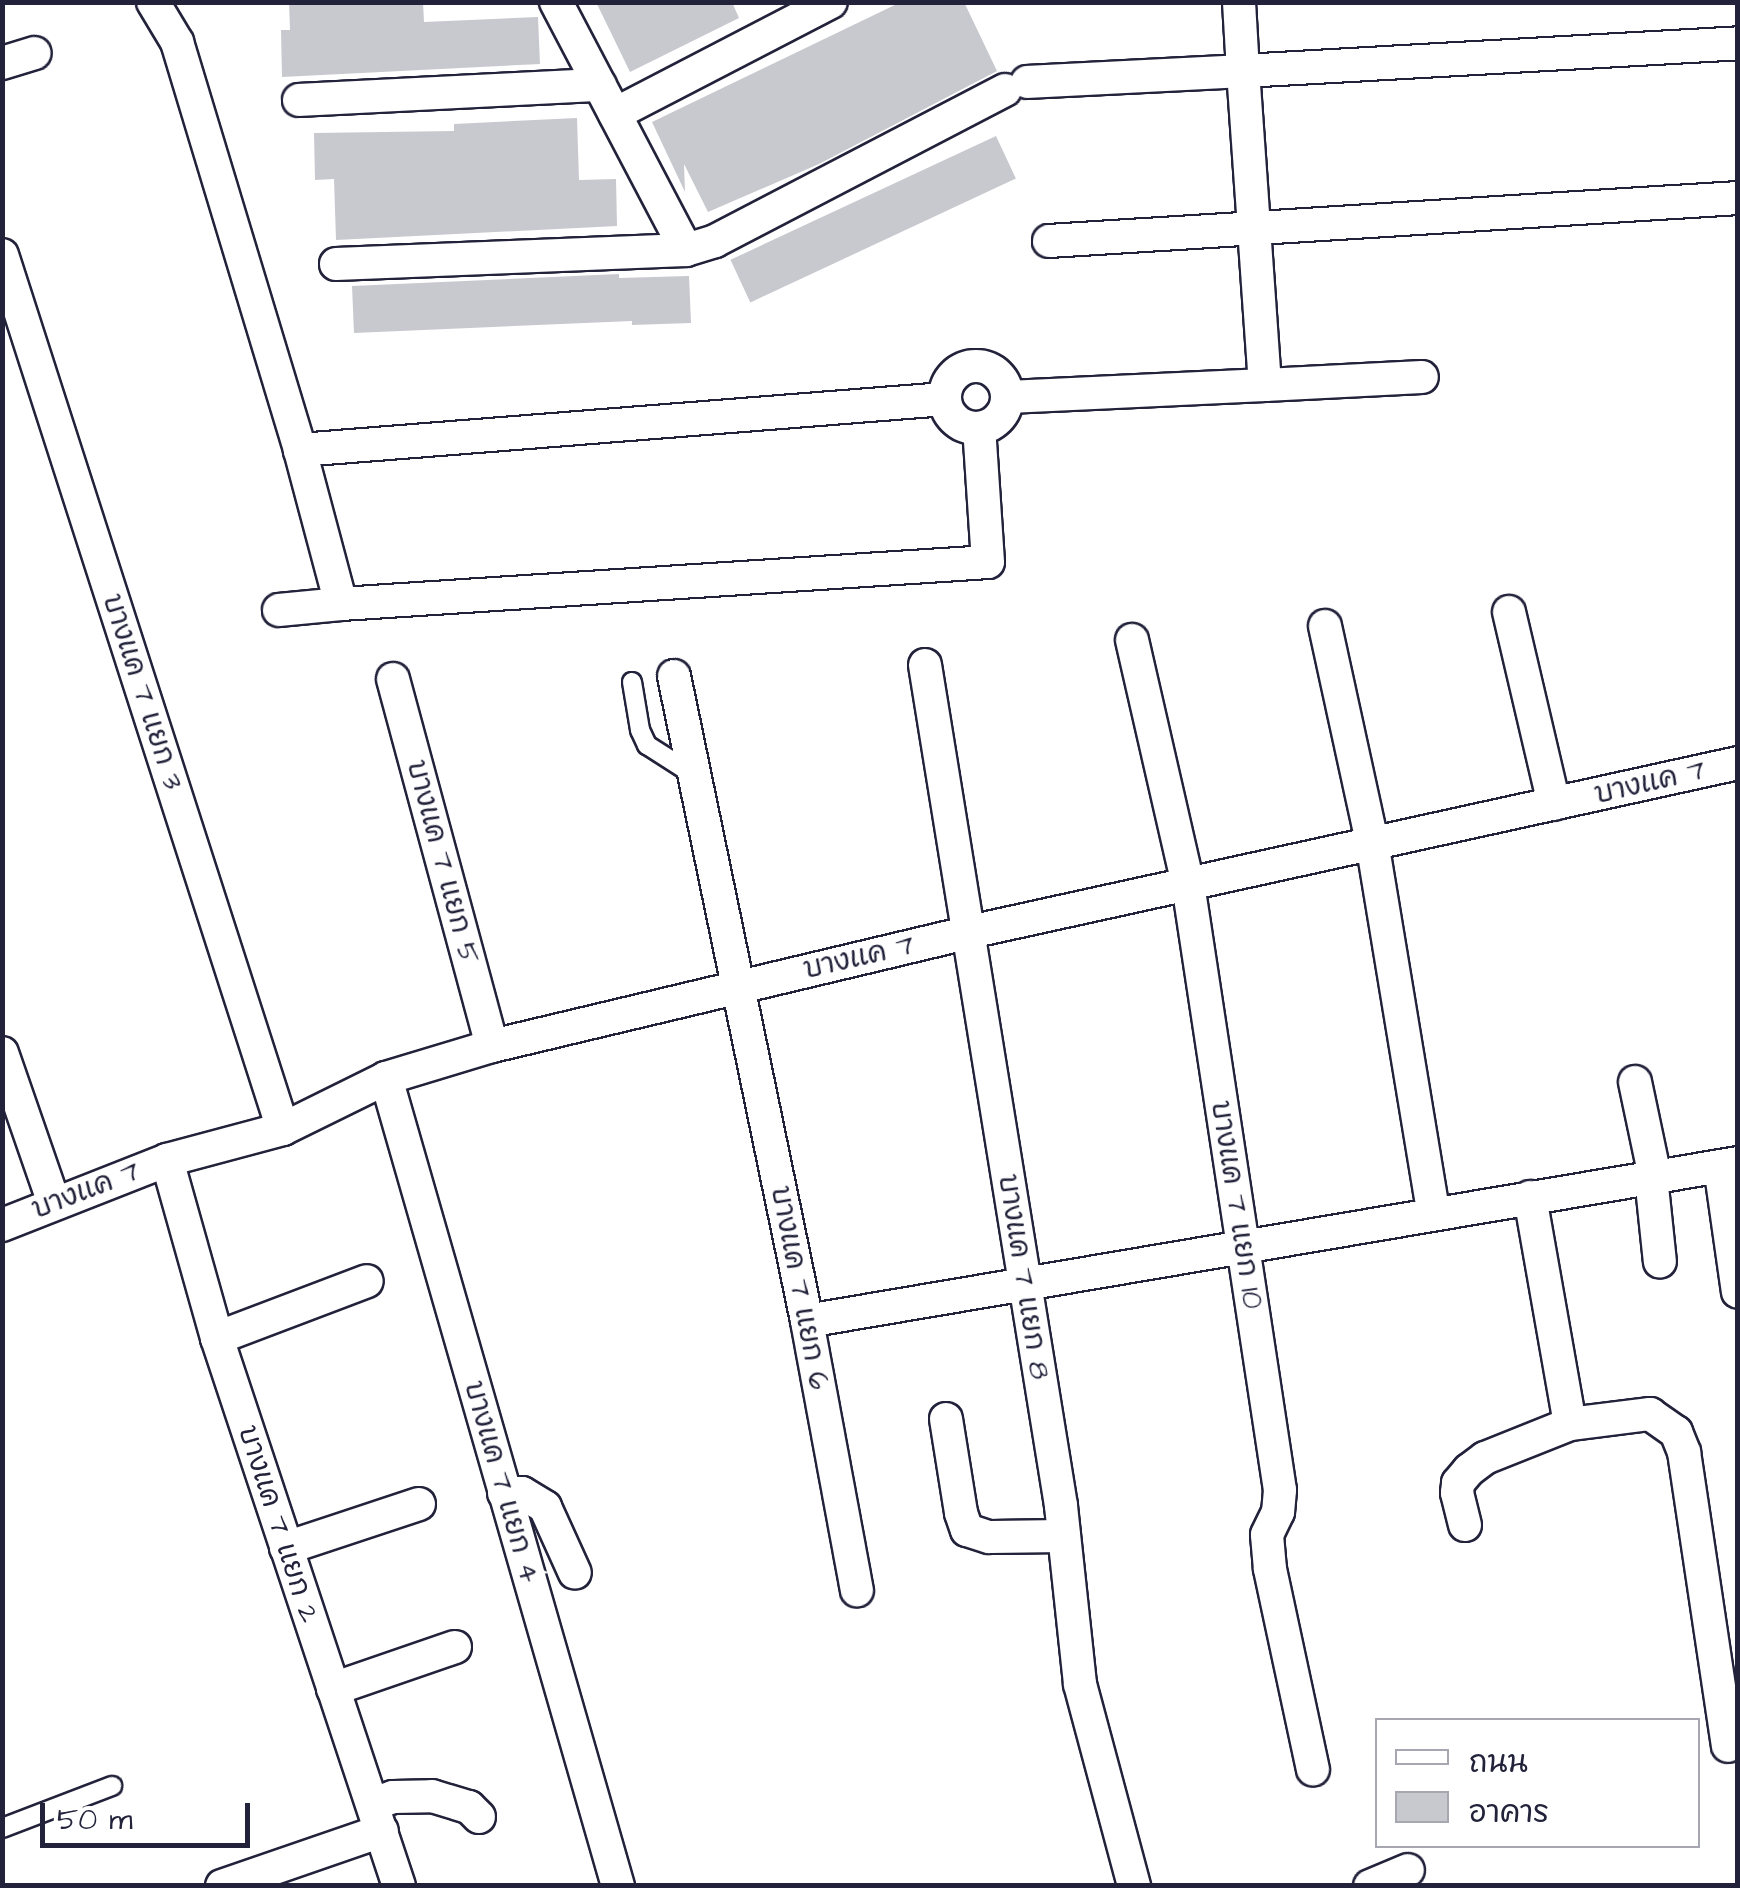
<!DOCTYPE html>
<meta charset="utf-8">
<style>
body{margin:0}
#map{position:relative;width:1740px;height:1888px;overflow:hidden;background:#fff;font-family:"Architects Daughter","Playpen Sans Thai",sans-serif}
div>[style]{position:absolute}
.building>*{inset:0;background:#c8c8cf;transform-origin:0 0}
.roads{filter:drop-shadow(2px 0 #22223b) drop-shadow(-2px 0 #22223b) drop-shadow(0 2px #22223b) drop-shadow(0 -2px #22223b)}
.service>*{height:18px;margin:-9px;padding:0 9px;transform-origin:9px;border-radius:9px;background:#fff}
.minor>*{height:32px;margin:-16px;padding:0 16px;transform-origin:16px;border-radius:16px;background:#fff}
.minor>.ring{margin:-16px;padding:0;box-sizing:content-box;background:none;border:32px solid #fff;border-radius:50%}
span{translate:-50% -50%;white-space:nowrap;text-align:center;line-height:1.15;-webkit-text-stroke:10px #fff;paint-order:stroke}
.street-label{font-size:28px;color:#22223b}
.frame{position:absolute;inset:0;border:5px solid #22223b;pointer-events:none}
.legend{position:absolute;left:1375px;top:1718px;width:325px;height:130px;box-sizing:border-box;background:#fff;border:2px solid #a7a7b1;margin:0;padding:12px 18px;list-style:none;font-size:30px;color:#22223b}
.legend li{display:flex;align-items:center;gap:20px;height:50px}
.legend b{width:50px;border:2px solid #a7a7b1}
.scale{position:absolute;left:40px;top:1803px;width:210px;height:45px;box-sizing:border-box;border:5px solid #22223b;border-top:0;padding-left:12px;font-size:30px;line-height:35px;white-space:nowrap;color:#22223b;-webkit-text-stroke:8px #fff;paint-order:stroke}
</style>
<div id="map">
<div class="building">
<i style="clip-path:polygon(289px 2px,423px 2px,424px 22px,538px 17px,540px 64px,282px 77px,281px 30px,290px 30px)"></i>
<i style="clip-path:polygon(596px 2px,732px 2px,739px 18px,630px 72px)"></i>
<i style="clip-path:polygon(901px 2px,964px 2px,997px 71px,819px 164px,708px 212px,684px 164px,685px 192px,652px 122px)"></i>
<i style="clip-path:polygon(577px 118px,579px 180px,616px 179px,617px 226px,336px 240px,334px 179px,315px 180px,314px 133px,454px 131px,454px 124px)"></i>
<i style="left:996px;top:136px;width:47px;height:293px;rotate:65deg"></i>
<i style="clip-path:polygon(619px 274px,619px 278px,689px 276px,691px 323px,632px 325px,632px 321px,354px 333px,352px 286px)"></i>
</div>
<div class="roads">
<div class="service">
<i style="left:632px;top:682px;width:49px;rotate:80.5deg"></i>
<i style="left:640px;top:730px;width:17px;rotate:65deg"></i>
<i style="left:647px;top:745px;width:56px;rotate:32.6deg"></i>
<i style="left:2px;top:1828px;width:118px;rotate:-20.9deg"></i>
</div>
<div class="minor">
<i style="left:153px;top:2px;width:47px;rotate:59deg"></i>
<i style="left:177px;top:42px;width:426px;rotate:73.2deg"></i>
<i style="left:300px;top:450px;width:159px;rotate:75.1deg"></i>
<i style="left:341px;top:604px;width:648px;rotate:-3.71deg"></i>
<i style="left:988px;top:562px;width:134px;rotate:-93.8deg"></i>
<i style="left:556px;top:2px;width:280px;rotate:62.3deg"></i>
<i style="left:1239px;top:2px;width:69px;rotate:86.7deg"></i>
<i style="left:1243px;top:71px;width:496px;rotate:-3.2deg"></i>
<i style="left:2px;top:63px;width:34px;rotate:-17deg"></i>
<i style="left:299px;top:100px;width:301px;rotate:-2.9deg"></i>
<i style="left:615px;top:114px;width:243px;rotate:-27.4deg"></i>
<i style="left:1049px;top:241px;width:690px;rotate:-3.57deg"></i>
<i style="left:2px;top:255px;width:918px;rotate:72.18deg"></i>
<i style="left:336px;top:264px;width:350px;rotate:-2.3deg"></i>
<i style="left:686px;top:250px;width:30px;rotate:-17deg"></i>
<i style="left:715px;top:241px;width:327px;rotate:-27.5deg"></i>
<i class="ring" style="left:945px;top:366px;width:30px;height:30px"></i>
<i style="left:1265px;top:385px;width:157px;rotate:-2.9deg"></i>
<i style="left:1008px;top:397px;width:257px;rotate:-2.7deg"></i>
<i style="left:1265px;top:385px;width:315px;rotate:-94deg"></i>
<i style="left:1243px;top:71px;width:216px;rotate:177.1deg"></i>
<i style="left:300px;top:450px;width:647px;rotate:-4.52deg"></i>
<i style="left:279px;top:610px;width:62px;rotate:-5.5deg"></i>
<i style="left:1509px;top:612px;width:197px;rotate:76.8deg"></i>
<i style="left:1325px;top:626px;width:221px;rotate:77.7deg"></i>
<i style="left:1372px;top:842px;width:375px;rotate:80.6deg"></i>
<i style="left:1132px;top:640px;width:250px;rotate:77.1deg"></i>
<i style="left:1188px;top:884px;width:613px;rotate:81.37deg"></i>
<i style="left:1280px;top:1490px;width:22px;rotate:95deg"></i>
<i style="left:1278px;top:1512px;width:25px;rotate:116deg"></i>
<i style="left:1267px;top:1535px;width:34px;rotate:85deg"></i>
<i style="left:1270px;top:1569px;width:205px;rotate:77.9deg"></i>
<i style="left:925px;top:665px;width:852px;rotate:80.81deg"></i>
<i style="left:1061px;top:1506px;width:179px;rotate:83.9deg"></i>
<i style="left:1080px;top:1684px;width:209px;rotate:75deg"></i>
<i style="left:674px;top:676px;width:659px;rotate:78.35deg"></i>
<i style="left:807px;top:1321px;width:274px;rotate:79.5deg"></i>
<i style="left:393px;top:679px;width:380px;rotate:74.9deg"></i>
<i style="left:2px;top:1053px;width:159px;rotate:70.9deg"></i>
<i style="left:386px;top:1078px;width:841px;rotate:73.98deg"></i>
<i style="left:1635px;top:1082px;width:97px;rotate:78.1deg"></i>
<i style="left:167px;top:1160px;width:185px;rotate:74.3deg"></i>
<i style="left:217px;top:1338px;width:577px;rotate:71.63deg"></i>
<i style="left:1720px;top:1166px;width:127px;rotate:81.9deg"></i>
<i style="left:1651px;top:1177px;width:85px;rotate:84deg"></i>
<i style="left:1530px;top:1197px;width:230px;rotate:80deg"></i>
<i style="left:1570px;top:1424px;width:81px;rotate:-7.1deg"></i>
<i style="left:1650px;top:1414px;width:32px;rotate:35deg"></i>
<i style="left:1676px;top:1432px;width:22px;rotate:68deg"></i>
<i style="left:1684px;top:1452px;width:297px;rotate:81.5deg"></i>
<i style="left:2px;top:1225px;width:177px;rotate:-21.5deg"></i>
<i style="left:167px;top:1160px;width:120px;rotate:-15deg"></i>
<i style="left:283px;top:1129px;width:115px;rotate:-26.3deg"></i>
<i style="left:386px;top:1078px;width:111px;rotate:-16.8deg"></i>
<i style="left:492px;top:1046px;width:486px;rotate:-13.4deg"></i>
<i style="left:965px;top:933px;width:791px;rotate:-12.4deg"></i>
<i style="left:807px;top:1321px;width:944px;rotate:-9.63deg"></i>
<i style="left:217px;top:1338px;width:160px;rotate:-20.8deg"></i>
<i style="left:946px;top:1419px;width:95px;rotate:80.9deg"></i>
<i style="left:961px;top:1513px;width:18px;rotate:71deg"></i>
<i style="left:967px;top:1530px;width:23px;rotate:18deg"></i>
<i style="left:989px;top:1537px;width:75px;rotate:-0.8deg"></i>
<i style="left:504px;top:1493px;width:18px"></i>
<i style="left:522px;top:1493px;width:27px;rotate:31deg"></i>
<i style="left:545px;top:1507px;width:72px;rotate:65.6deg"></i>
<i style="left:1465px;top:1525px;width:33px;rotate:-104deg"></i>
<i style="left:1457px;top:1493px;width:10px;rotate:-84deg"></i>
<i style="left:1458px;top:1483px;width:17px;rotate:-50deg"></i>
<i style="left:1469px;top:1470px;width:20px;rotate:-37deg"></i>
<i style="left:1485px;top:1458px;width:92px;rotate:-21.8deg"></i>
<i style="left:286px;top:1548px;width:140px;rotate:-18.3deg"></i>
<i style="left:333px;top:1689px;width:129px;rotate:-19deg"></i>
<i style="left:373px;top:1804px;width:21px;rotate:-19deg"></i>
<i style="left:393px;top:1797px;width:39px;rotate:-1deg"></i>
<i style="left:432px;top:1796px;width:39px;rotate:17deg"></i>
<i style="left:469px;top:1807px;width:14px;rotate:45deg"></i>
<i style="left:222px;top:1886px;width:169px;rotate:-19deg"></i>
<i style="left:1370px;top:1886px;width:41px;rotate:-22.8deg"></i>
</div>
</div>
<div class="street-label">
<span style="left:142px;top:692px;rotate:72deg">บางแค 7 แยก 3</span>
<span style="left:1650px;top:783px;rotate:-13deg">บางแค 7</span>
<span style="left:442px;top:862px;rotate:75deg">บางแค 7 แยก 5</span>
<span style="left:859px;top:958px;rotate:-13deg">บางแค 7</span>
<span style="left:86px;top:1191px;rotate:-21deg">บางแค 7</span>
<span style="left:1236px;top:1205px;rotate:81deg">บางแค 7 แยก 10</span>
<span style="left:1023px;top:1277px;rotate:81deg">บางแค 7 แยก 8</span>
<span style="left:799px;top:1288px;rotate:79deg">บางแค 7 แยก 6</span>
<span style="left:501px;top:1482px;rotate:74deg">บางแค 7 แยก 4</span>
<span style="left:278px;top:1524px;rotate:72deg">บางแค 7 แยก 2</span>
</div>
<div class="frame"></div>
<ul class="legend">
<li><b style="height:12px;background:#fff"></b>ถนน</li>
<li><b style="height:28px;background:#c8c8cf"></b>อาคาร</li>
</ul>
<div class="scale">50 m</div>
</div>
